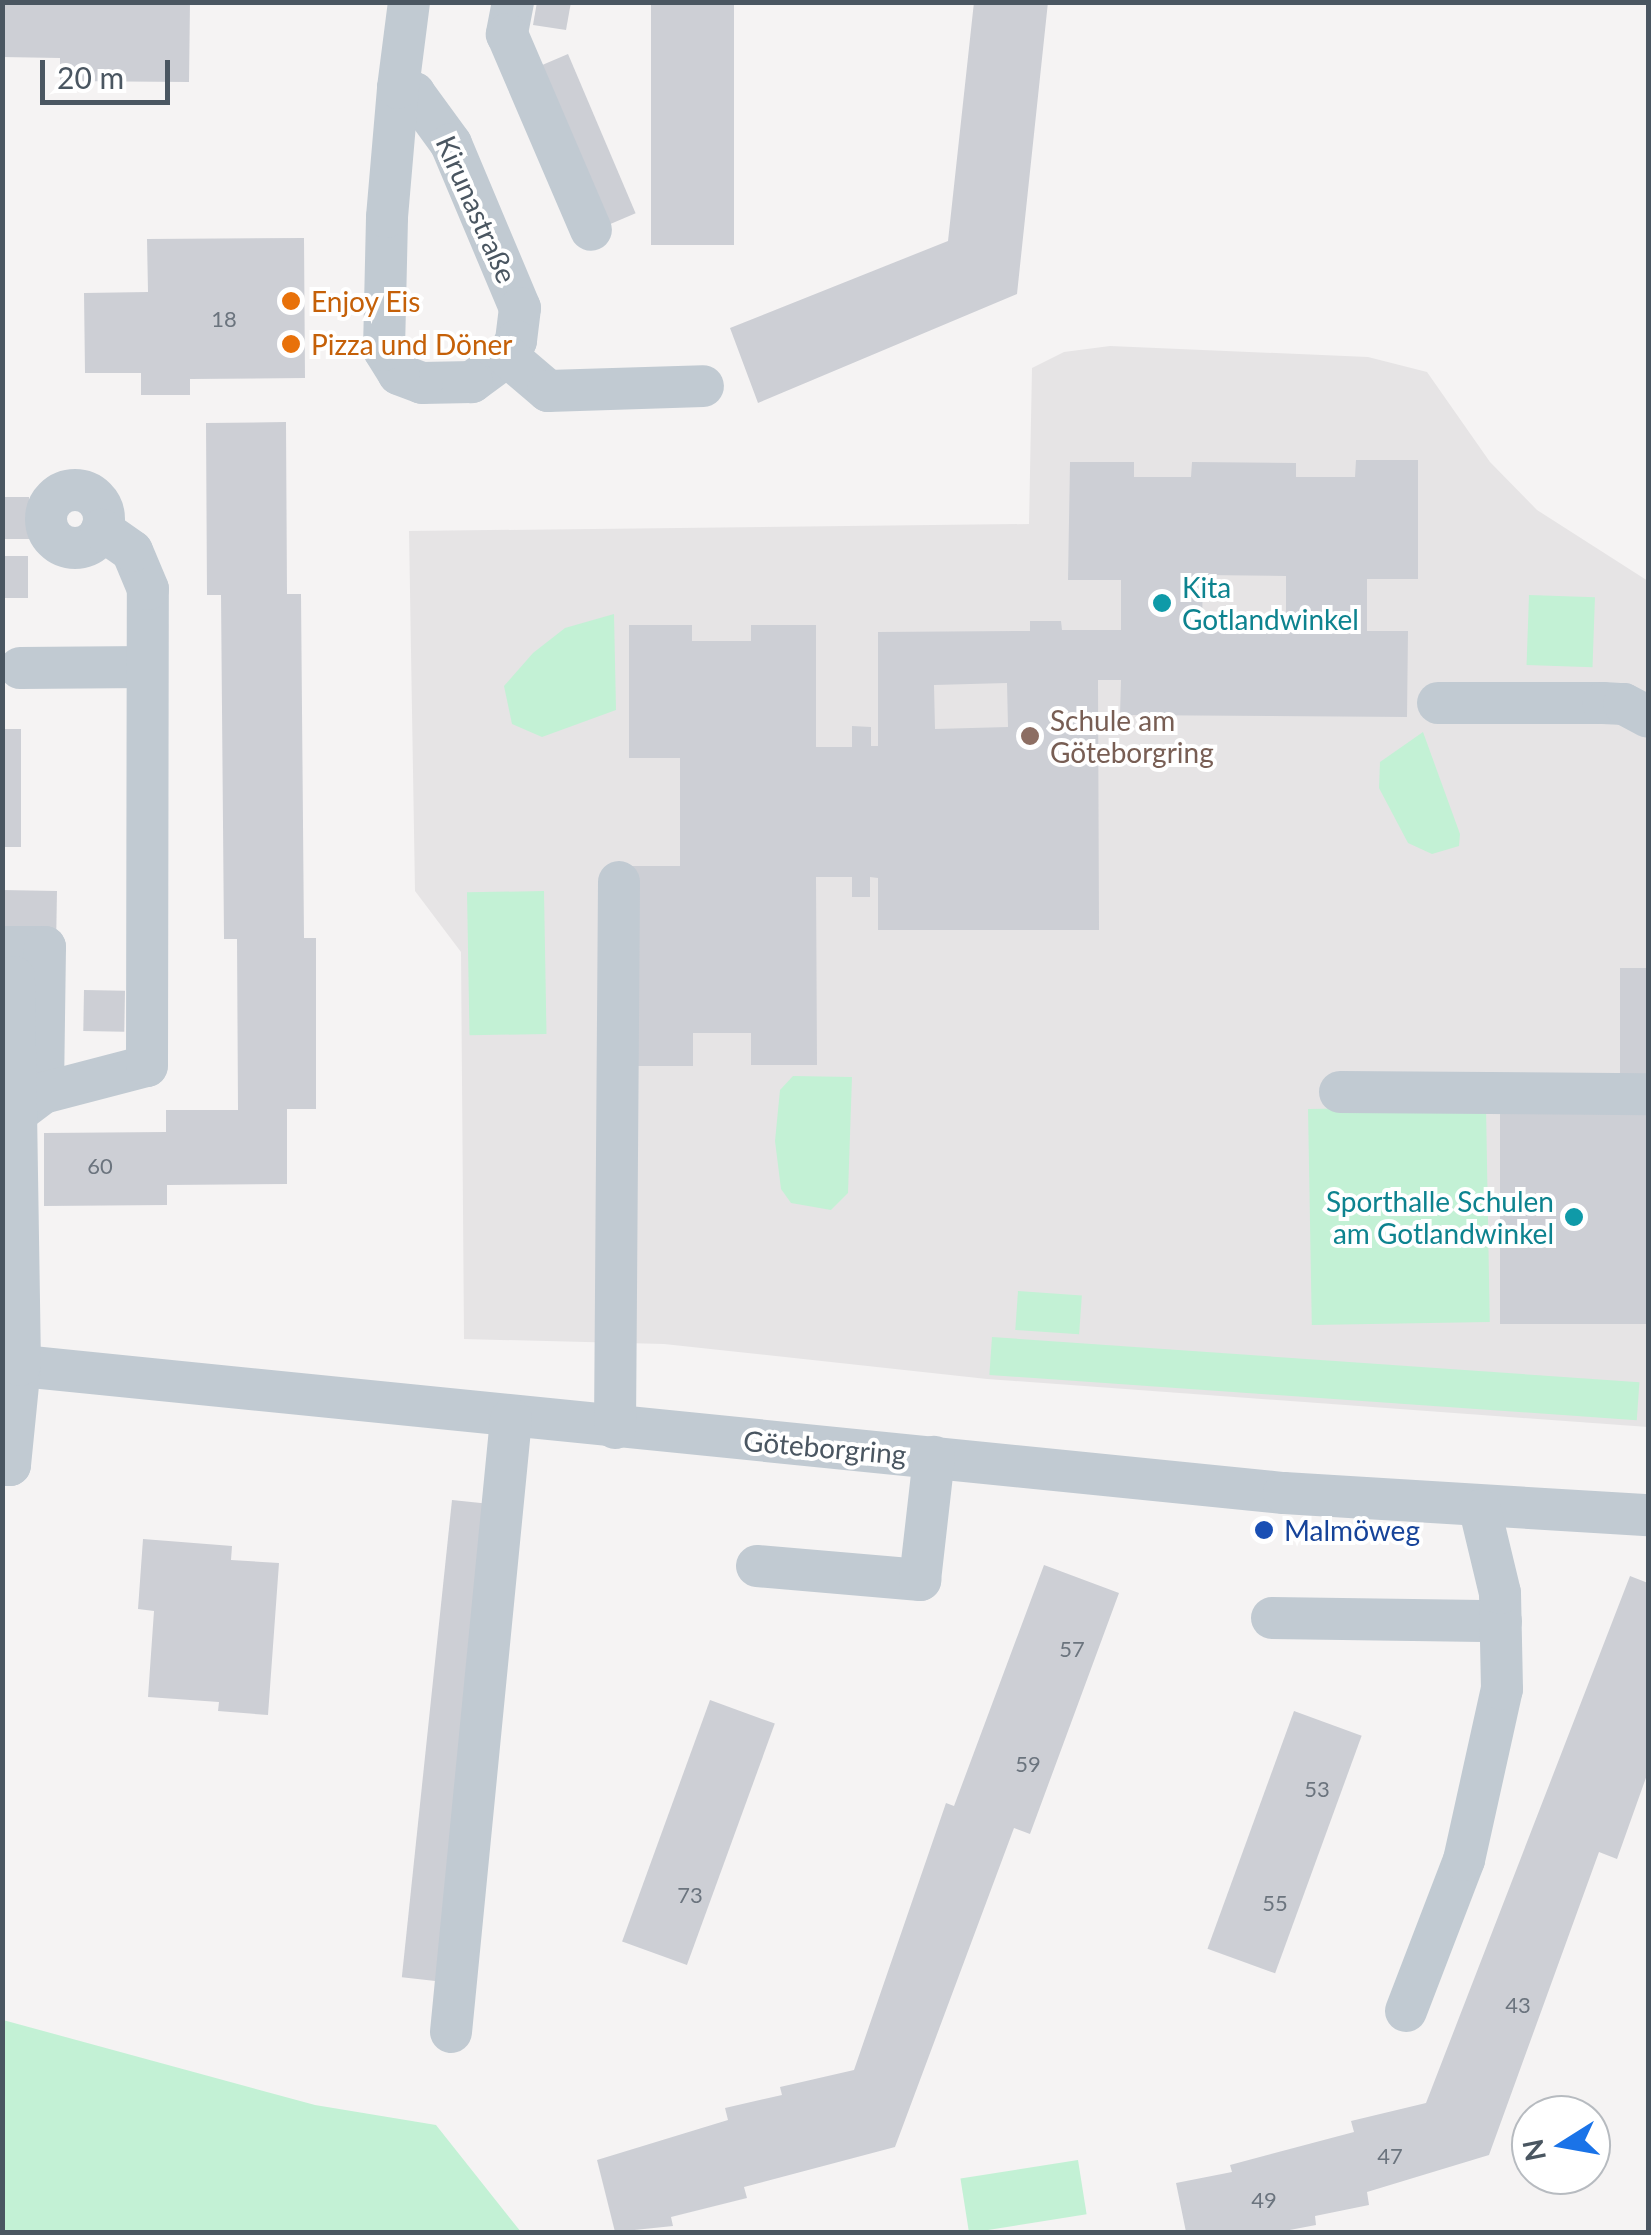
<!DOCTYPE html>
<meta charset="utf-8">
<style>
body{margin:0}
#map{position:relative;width:1651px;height:2235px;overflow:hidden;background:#f5f3f3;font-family:Lato,sans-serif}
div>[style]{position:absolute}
.education>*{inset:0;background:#e6e4e5}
.green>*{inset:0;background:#c3f1d5;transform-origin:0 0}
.building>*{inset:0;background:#cdcfd5;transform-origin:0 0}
.minor>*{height:42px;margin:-21px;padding:0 21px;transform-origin:21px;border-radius:21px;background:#c1cad2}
.minor>.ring{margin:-21px;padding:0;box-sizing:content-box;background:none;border:42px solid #c1cad2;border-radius:50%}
.dots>*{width:28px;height:28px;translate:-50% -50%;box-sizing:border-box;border:5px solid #fff;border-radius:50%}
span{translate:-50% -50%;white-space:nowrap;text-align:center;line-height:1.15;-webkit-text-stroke:8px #fff;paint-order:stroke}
.number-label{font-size:22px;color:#6b747e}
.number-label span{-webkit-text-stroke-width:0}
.street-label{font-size:28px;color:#4a5661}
.food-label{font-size:28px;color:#c56008}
.left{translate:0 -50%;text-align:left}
.culture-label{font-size:28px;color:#0d838f}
.right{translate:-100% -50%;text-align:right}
.education-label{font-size:28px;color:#785e54}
.transit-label{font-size:28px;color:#164399}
.frame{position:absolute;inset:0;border:5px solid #4a5661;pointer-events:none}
.north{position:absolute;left:1511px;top:2095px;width:100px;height:100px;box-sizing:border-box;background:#fff;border:2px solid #b7bbc0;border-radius:50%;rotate:259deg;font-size:28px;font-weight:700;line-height:40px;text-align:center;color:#4a5661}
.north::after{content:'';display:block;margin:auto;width:35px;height:45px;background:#1a73e8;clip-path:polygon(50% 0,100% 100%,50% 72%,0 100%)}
.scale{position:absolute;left:40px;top:60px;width:130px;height:45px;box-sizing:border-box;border:5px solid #4a5661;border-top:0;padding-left:12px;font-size:30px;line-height:35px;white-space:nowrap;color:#4a5661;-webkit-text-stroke:8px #fff;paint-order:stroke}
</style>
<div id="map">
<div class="education">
<i style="clip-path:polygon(1110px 346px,1368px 357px,1427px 372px,1490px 462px,1537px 510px,1648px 581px,1648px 1427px,987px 1379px,664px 1344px,464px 1339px,461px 952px,415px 891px,409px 531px,1029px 524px,1032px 368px,1064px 352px)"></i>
</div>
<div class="green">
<i style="left:1529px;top:595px;width:66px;height:70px;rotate:2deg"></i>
<i style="clip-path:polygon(614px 614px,616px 710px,542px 737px,512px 724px,504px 686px,533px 653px,565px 628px)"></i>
<i style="clip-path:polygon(1423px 732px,1460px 834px,1459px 846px,1432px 854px,1408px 843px,1379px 788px,1380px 762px)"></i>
<i style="left:544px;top:891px;width:143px;height:77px;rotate:89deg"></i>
<i style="clip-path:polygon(793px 1076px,852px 1077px,848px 1193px,831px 1210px,791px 1203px,781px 1189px,775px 1141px,780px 1090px)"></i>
<i style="left:1486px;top:1106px;width:216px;height:178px;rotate:89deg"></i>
<i style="left:1018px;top:1291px;width:64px;height:39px;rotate:4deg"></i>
<i style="left:992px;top:1337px;width:649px;height:38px;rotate:4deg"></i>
<i style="clip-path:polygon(3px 2020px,315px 2105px,436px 2125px,521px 2232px,3px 2232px)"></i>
<i style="left:1078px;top:2160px;width:55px;height:119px;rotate:81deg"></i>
</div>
<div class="building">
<i style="clip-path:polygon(2px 2px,190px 2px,189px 82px,60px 81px,60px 58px,2px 57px)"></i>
<i style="clip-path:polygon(537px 2px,571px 2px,566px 30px,533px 25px)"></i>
<i style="left:651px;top:2px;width:83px;height:243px"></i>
<i style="clip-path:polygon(974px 2px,1048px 2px,1017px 294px,758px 403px,730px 328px,948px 241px)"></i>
<i style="left:568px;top:54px;width:173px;height:35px;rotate:67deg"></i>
<i style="clip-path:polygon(304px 238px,305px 378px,190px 379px,190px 395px,141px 395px,141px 373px,85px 373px,84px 293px,148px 292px,147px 239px)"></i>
<i style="clip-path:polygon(286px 422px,287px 594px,301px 594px,304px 938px,316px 938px,316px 1109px,287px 1109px,287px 1184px,167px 1185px,167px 1205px,44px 1206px,44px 1133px,166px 1132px,166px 1110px,238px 1110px,237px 939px,224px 939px,221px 595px,207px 595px,206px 423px)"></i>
<i style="clip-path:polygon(evenodd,1356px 460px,1418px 460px,1418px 579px,1367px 579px,1367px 631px,1408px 631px,1407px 717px,1120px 715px,1121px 680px,1098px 680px,1099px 930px,878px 930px,878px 878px,870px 877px,870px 897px,852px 897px,852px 877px,816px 877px,817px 1065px,751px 1065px,751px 1033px,693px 1033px,693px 1066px,631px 1066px,632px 866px,680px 866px,680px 758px,629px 758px,629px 625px,692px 625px,692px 641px,751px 641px,751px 625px,816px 625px,816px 747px,852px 747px,852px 726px,871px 727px,871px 746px,878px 746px,878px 632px,1030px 631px,1030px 621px,1061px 621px,1062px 630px,1121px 630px,1121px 580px,1068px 580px,1070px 462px,1134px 462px,1134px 477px,1191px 477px,1192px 462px,1296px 463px,1296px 477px,1355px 477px,1356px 460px,1203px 575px,1286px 576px,1286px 626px,1202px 626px,1203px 575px,1356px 460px,1007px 683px,1008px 727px,935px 729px,934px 685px,1007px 683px)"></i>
<i style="left:2px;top:497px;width:27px;height:42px"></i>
<i style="left:2px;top:556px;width:26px;height:42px"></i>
<i style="left:2px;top:729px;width:19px;height:118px"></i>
<i style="left:2px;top:890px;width:55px;height:153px;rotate:1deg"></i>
<i style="left:1648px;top:968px;width:109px;height:28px;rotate:90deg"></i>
<i style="left:84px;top:990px;width:41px;height:41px;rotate:1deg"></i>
<i style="left:1500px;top:1109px;width:148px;height:215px"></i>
<i style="left:452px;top:1500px;width:36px;height:480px;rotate:6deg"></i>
<i style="clip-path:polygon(143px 1539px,232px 1546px,231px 1560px,279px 1563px,268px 1715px,218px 1711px,219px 1702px,148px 1697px,154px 1611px,138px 1609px)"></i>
<i style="clip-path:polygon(1044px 1565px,1119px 1593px,1030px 1834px,1014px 1828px,895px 2147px,744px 2187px,747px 2198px,671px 2217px,673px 2226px,615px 2232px,597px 2160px,728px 2120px,725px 2108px,782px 2095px,780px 2087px,854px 2070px,946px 1803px,954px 1806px)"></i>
<i style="clip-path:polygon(1630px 1576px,1648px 1583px,1648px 1772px,1617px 1859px,1599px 1852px,1489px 2155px,1367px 2192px,1369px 2205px,1315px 2216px,1316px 2225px,1279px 2232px,1186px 2232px,1176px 2183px,1232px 2172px,1230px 2165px,1354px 2132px,1351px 2121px,1426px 2103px)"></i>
<i style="left:710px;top:1700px;width:69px;height:257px;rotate:20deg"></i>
<i style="left:1294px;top:1711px;width:72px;height:253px;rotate:20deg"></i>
</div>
<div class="minor">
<i style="left:513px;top:2px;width:33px;rotate:101deg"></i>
<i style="left:507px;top:34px;width:213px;rotate:66.8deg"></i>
<i style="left:398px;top:88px;width:17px;rotate:17deg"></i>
<i style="left:414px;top:93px;width:63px;rotate:54deg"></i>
<i style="left:451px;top:144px;width:178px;rotate:67.2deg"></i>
<i style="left:520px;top:308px;width:33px;rotate:97deg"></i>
<i style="left:516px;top:341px;width:17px;rotate:121deg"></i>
<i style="left:507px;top:356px;width:44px;rotate:143.4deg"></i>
<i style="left:472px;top:382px;width:50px;rotate:178.9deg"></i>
<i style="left:422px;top:383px;width:25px;rotate:-159deg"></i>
<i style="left:399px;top:374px;width:28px;rotate:-122deg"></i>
<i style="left:384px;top:350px;width:133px;rotate:-88.7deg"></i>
<i style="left:387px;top:217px;width:129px;rotate:-85.1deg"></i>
<i style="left:398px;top:88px;width:87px;rotate:-82.7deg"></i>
<i style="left:507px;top:356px;width:54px;rotate:40.5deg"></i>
<i style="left:548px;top:391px;width:155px;rotate:-1.8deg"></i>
<i class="ring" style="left:46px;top:490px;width:16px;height:16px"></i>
<i style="left:20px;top:668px;width:127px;rotate:-0.5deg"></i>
<i style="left:1438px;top:703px;width:165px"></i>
<i style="left:1603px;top:703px;width:21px;rotate:3deg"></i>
<i style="left:1624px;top:704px;width:27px;rotate:28deg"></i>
<i style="left:2px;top:947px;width:43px"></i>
<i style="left:45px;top:947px;width:146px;rotate:90.8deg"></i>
<i style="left:1340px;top:1092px;width:308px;rotate:0.4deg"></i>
<i style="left:2px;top:1124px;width:51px;rotate:-37.1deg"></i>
<i style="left:43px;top:1093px;width:107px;rotate:-14.6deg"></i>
<i style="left:147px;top:1066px;width:477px;rotate:-89.9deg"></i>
<i style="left:148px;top:589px;width:41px;rotate:-112.8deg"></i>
<i style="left:132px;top:551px;width:37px;rotate:-145deg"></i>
<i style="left:2px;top:1364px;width:1288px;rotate:5.75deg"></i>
<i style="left:1284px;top:1493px;width:365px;rotate:3.5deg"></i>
<i style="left:615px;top:1428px;width:546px;rotate:-89.58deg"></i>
<i style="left:2px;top:1465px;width:8px"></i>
<i style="left:10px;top:1465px;width:100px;rotate:-84.3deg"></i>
<i style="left:20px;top:1365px;width:388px;rotate:-90.9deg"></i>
<i style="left:757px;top:1566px;width:164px;rotate:4.9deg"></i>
<i style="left:920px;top:1580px;width:124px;rotate:-83.5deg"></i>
<i style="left:1272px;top:1618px;width:229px;rotate:0.8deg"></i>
<i style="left:1406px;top:2011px;width:162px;rotate:-69deg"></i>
<i style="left:1464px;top:1860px;width:175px;rotate:-77.5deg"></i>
<i style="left:1502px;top:1689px;width:96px;rotate:-91.2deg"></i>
<i style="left:1500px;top:1593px;width:85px;rotate:-103.5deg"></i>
<i style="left:451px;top:2032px;width:616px;rotate:-84.41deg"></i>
</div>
<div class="dots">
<i style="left:291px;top:301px;background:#e8710a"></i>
<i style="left:291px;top:344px;background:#e8710a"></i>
<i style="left:1162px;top:603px;background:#0f9aa8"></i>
<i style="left:1030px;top:736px;background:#8d6e63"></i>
<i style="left:1574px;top:1217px;background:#0f9aa8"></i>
<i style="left:1264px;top:1530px;background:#1a4fb4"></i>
</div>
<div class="number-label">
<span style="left:224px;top:319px">18</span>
<span style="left:100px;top:1166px">60</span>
<span style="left:1072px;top:1649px">57</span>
<span style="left:1028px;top:1764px">59</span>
<span style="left:1317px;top:1789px">53</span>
<span style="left:690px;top:1895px">73</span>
<span style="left:1275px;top:1903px">55</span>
<span style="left:1518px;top:2005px">43</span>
<span style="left:1390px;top:2156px">47</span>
<span style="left:1264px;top:2200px">49</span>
</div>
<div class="street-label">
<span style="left:477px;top:209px;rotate:66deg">Kirunastraße</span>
<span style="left:825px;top:1447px;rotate:5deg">Göteborgring</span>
</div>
<div class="food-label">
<span class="left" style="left:311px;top:301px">Enjoy Eis</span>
<span class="left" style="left:311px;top:344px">Pizza und Döner</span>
</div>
<div class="culture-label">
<span class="left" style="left:1182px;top:603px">Kita<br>Gotlandwinkel</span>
<span class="right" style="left:1554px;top:1217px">Sporthalle Schulen<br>am Gotlandwinkel</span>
</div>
<div class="education-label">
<span class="left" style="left:1050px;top:736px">Schule am<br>Göteborgring</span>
</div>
<div class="transit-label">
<span class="left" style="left:1284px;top:1530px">Malmöweg</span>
</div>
<div class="frame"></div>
<div class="north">N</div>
<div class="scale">20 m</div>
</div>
